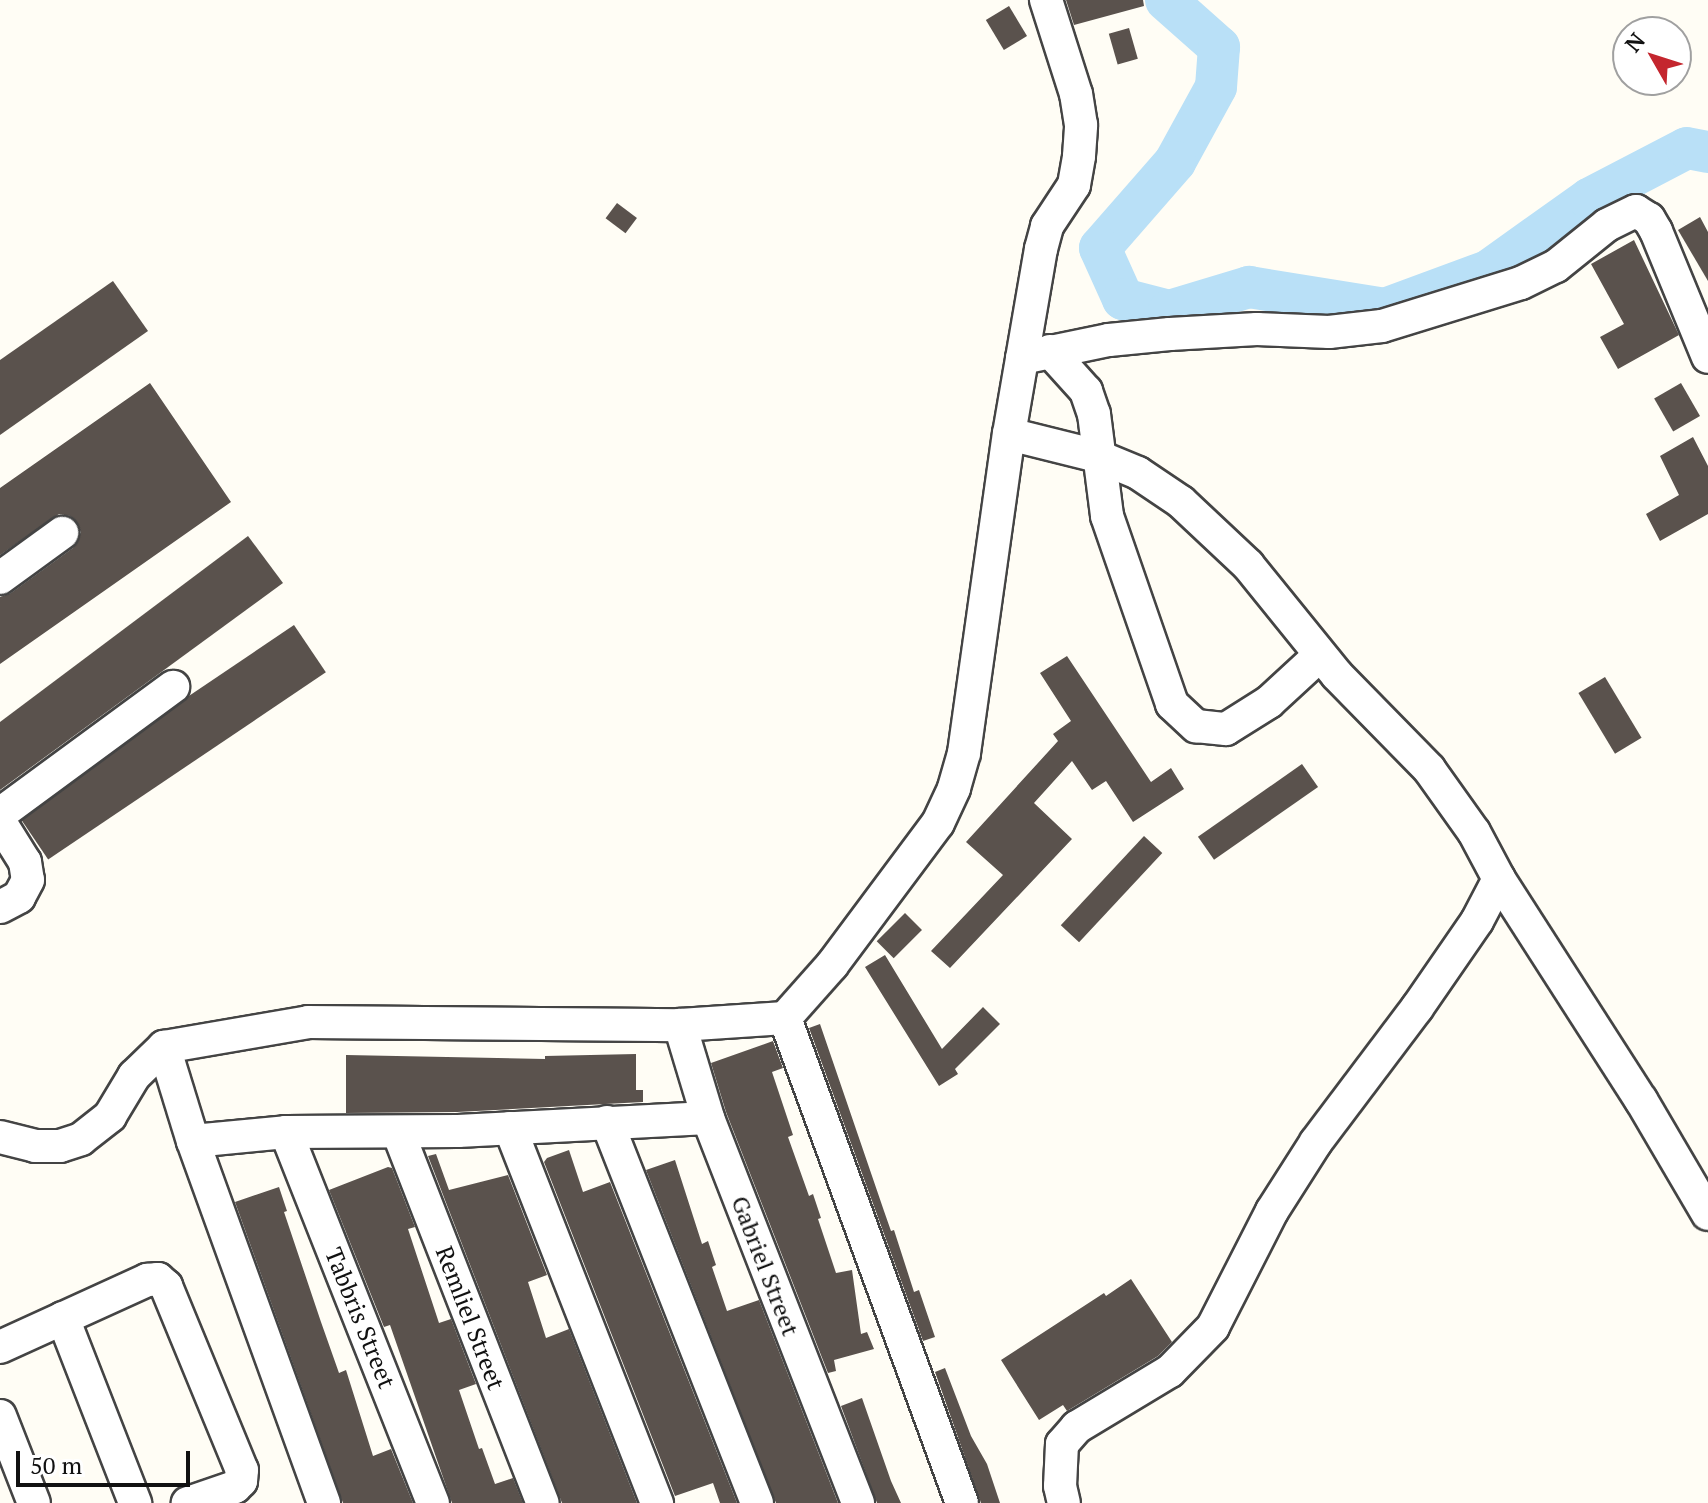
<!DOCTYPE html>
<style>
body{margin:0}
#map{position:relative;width:1708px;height:1503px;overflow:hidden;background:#fffdf5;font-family:"PT Serif",serif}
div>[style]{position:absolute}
.river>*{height:42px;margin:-21px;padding:0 21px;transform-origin:21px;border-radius:21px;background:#b9e0f7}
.building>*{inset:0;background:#5a524d;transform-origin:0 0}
.roads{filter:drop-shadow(2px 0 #444) drop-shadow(-2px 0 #444) drop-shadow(0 2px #444) drop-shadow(0 -2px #444)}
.minor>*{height:32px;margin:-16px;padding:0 16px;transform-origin:16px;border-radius:16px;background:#fff}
span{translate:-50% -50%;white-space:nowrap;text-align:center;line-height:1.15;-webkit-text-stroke:8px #fff;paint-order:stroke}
.street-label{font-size:24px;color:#111}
.north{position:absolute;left:1612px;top:16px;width:80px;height:80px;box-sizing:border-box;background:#fff;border:2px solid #a0a0a0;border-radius:50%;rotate:309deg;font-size:22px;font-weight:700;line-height:32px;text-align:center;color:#111}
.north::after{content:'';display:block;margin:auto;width:28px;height:36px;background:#c4262e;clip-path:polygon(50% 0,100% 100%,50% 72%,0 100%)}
.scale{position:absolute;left:16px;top:1451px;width:174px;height:36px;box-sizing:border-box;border:4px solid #111;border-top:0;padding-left:10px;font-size:24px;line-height:28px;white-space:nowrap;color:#111;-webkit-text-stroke:6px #fff;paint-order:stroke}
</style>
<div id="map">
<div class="river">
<i style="left:1166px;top:0;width:71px;rotate:41.6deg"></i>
<i style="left:1219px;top:47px;width:40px;rotate:94.3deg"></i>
<i style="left:1216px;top:87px;width:85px;rotate:118.7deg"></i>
<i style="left:1175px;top:162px;width:114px;rotate:131.1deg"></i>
<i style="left:1100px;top:248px;width:56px;rotate:65.7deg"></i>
<i style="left:1123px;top:299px;width:48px;rotate:14.6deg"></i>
<i style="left:1169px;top:311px;width:84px;rotate:-16.7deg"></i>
<i style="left:1249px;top:287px;width:138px;rotate:9.2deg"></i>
<i style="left:1385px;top:309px;width:110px;rotate:-20.3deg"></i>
<i style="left:1488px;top:271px;width:124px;rotate:-35.5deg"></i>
<i style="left:1589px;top:199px;width:110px;rotate:-27.5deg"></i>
<i style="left:1687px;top:148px;width:21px;rotate:11deg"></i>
</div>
<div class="building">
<i style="clip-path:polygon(1066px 0,1143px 0,1144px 6px,1074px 25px)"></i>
<i style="left:1009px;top:6px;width:35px;height:27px;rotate:59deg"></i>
<i style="left:1129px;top:28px;width:32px;height:21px;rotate:74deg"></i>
<i style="left:617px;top:203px;width:25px;height:19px;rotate:37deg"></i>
<i style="clip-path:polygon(1700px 217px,1708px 232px,1708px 281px,1678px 230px)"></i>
<i style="clip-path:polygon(1634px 240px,1679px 335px,1618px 369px,1600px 337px,1624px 324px,1591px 264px)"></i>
<i style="clip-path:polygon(113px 281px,148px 331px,0 435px,0 360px)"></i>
<i style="clip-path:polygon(150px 383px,231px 502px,0 664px,0 597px,11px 593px,73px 548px,81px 532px,70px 516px,59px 514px,0 555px,0 488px)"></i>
<i style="left:1681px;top:383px;width:38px;height:31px;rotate:60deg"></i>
<i style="clip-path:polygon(1693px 437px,1708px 466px,1708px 514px,1660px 541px,1646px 514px,1679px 495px,1660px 456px)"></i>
<i style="clip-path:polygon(248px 536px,283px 583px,0 790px,0 722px)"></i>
<i style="left:294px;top:625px;width:57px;height:335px;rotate:56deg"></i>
<i style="clip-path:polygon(1067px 656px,1151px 782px,1171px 768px,1184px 789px,1133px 822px,1106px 781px,1092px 790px,1072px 761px,1034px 803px,1072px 839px,950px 968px,931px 951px,1003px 875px,966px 842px,1058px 741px,1053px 734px,1071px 721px,1040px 673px)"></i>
<i style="left:1605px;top:677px;width:71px;height:31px;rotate:59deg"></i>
<i style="left:1302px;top:764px;width:28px;height:127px;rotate:55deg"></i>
<i style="left:1144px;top:836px;width:25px;height:122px;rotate:43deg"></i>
<i style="left:905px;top:913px;width:24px;height:40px;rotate:45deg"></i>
<i style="clip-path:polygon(885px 955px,942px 1049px,983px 1007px,1000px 1024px,955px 1069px,958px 1074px,939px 1086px,865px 967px)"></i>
<i style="clip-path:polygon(820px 1024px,884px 1211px,891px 1231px,894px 1230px,914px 1292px,919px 1290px,935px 1337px,923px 1341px,809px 1028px)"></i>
<i style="clip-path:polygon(773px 1041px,783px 1068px,772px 1072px,793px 1135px,788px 1137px,809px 1196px,813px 1194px,821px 1218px,818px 1219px,836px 1273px,852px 1270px,861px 1334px,867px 1332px,874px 1349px,834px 1360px,836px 1371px,828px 1373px,726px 1112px,711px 1063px)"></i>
<i style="clip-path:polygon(636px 1054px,636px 1090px,643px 1090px,643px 1102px,457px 1112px,346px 1113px,346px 1055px,545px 1059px,545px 1056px)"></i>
<i style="clip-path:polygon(569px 1150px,583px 1192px,610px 1182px,737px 1503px,720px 1503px,713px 1483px,675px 1496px,544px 1162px,547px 1158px)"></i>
<i style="clip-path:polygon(436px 1154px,449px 1190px,508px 1175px,547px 1275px,528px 1282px,546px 1338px,569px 1329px,637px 1503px,562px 1503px,428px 1156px)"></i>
<i style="clip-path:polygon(675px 1160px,702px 1244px,708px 1241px,716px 1265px,712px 1267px,727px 1311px,759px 1300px,838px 1503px,776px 1503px,646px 1170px)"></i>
<i style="clip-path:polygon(388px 1167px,392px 1168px,415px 1227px,408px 1229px,439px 1323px,451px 1319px,476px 1384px,459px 1390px,479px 1449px,482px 1448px,495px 1484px,513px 1478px,523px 1503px,452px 1503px,390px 1325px,384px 1327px,329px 1190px)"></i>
<i style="clip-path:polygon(279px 1187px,287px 1211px,284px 1212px,321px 1322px,339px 1373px,346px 1370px,373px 1456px,391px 1449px,413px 1503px,343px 1503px,235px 1202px)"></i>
<i style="clip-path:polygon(1131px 1279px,1172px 1342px,1158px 1356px,1067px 1411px,1063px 1405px,1039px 1420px,1001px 1360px,1104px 1293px,1106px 1296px)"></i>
<i style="clip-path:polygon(945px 1368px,971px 1436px,987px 1464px,1000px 1503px,981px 1503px,935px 1372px)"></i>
<i style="clip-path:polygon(862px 1398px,891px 1481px,901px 1503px,877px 1503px,841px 1406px)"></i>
</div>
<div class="roads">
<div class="minor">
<i style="left:1050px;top:351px;width:54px;rotate:48deg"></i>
<i style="left:1086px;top:391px;width:24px;rotate:71deg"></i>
<i style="left:1094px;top:414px;width:103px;rotate:82.7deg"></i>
<i style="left:1107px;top:516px;width:199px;rotate:70.9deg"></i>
<i style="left:1172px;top:704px;width:33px;rotate:43deg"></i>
<i style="left:1196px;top:726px;width:30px;rotate:6deg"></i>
<i style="left:1226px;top:729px;width:51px;rotate:-32.1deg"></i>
<i style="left:1269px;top:702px;width:69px;rotate:-42.7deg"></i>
<i style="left:1022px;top:358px;width:89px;rotate:-11.7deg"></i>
<i style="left:1109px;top:340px;width:61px;rotate:-5.6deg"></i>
<i style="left:1170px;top:334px;width:87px;rotate:-3.3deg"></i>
<i style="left:1257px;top:329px;width:72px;rotate:2.4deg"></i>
<i style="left:1329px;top:332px;width:53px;rotate:-6.5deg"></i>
<i style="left:1382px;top:326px;width:145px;rotate:-17.2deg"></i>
<i style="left:1521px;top:283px;width:39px;rotate:-26deg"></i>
<i style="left:1556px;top:266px;width:65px;rotate:-38.8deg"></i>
<i style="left:1607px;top:225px;width:32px;rotate:-26deg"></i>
<i style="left:1636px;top:211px;width:15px;rotate:32deg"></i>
<i style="left:1649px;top:219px;width:14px;rotate:60deg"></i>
<i style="left:1656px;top:231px;width:136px;rotate:67.6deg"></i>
<i style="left:1009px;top:434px;width:91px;rotate:14deg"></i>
<i style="left:1097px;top:456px;width:44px;rotate:22.5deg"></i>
<i style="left:1138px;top:473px;width:52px;rotate:34deg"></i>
<i style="left:1181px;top:502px;width:92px;rotate:43.2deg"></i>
<i style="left:1248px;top:565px;width:141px;rotate:51deg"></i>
<i style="left:1337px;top:675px;width:132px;rotate:45.6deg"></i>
<i style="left:1429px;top:769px;width:77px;rotate:54.5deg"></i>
<i style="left:1474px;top:832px;width:53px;rotate:62deg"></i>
<i style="left:1499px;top:879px;width:47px;rotate:117.6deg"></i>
<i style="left:1477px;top:921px;width:106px;rotate:124.6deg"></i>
<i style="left:1417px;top:1008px;width:168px;rotate:127deg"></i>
<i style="left:1316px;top:1142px;width:82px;rotate:122.5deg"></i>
<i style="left:1272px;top:1211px;width:130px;rotate:117deg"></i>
<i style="left:1213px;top:1327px;width:62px;rotate:134.3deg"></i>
<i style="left:1170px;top:1371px;width:109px;rotate:148.9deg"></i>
<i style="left:1077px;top:1427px;width:23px;rotate:131deg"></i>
<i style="left:1062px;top:1444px;width:42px;rotate:92.7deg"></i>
<i style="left:1060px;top:1486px;width:17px;rotate:77deg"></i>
<i style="left:0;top:578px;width:77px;rotate:-36deg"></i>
<i style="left:0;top:814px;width:215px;rotate:-36.3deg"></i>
<i style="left:0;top:822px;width:47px;rotate:58deg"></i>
<i style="left:25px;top:862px;width:18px;rotate:81deg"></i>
<i style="left:28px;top:880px;width:19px;rotate:118deg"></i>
<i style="left:19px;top:897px;width:21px;rotate:152deg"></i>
<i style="left:1499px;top:879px;width:263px;rotate:57.3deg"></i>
<i style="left:1641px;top:1100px;width:132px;rotate:59.6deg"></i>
<i style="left:785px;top:1018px;width:516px;rotate:69.95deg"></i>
<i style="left:680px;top:1025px;width:97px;rotate:73.2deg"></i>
<i style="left:708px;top:1118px;width:413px;rotate:68.7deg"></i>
<i style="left:164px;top:1047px;width:98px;rotate:72.9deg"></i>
<i style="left:607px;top:1122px;width:409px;rotate:68.5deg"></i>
<i style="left:510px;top:1128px;width:403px;rotate:68.6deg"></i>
<i style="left:286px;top:1132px;width:399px;rotate:68.4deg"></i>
<i style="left:398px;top:1132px;width:398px;rotate:68.7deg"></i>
<i style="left:0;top:1137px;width:36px;rotate:14deg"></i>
<i style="left:35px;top:1146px;width:25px"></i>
<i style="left:60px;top:1146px;width:22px;rotate:-18deg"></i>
<i style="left:81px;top:1139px;width:37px;rotate:-38deg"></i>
<i style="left:110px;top:1116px;width:47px;rotate:-59deg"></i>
<i style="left:134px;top:1076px;width:42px;rotate:-44deg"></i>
<i style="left:164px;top:1047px;width:146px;rotate:-9.8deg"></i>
<i style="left:308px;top:1022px;width:372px;rotate:0.5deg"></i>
<i style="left:680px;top:1025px;width:105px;rotate:-3.8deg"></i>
<i style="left:785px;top:1018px;width:71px;rotate:-48.4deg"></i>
<i style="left:832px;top:965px;width:177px;rotate:-53.3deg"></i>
<i style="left:938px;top:823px;width:38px;rotate:-65deg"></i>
<i style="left:954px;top:788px;width:36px;rotate:-74deg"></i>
<i style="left:964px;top:753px;width:322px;rotate:-82deg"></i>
<i style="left:1009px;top:434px;width:188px;rotate:-80.2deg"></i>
<i style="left:1041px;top:249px;width:24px;rotate:-75deg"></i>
<i style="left:1047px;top:226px;width:49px;rotate:-56.6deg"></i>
<i style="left:1074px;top:185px;width:29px;rotate:-80deg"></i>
<i style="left:1079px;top:156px;width:31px;rotate:-86deg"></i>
<i style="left:1081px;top:125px;width:31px;rotate:-99deg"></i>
<i style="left:1076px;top:94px;width:99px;rotate:-107.7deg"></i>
<i style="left:63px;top:1318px;width:199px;rotate:68.7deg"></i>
<i style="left:0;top:1347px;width:162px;rotate:-24.5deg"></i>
<i style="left:147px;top:1280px;width:11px;rotate:-5deg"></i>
<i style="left:158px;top:1279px;width:11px;rotate:41deg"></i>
<i style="left:166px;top:1286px;width:199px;rotate:67.6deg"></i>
<i style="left:242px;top:1470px;width:11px;rotate:95deg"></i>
<i style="left:241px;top:1481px;width:8px;rotate:135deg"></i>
<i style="left:235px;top:1487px;width:50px;rotate:161.2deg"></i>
<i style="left:0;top:1416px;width:93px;rotate:68.7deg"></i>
<i style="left:324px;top:1503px;width:385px;rotate:-109.9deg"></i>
<i style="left:193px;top:1141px;width:93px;rotate:-5.5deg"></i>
<i style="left:286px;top:1132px;width:172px;rotate:-0.3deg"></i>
<i style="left:458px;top:1131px;width:250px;rotate:-3deg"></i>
</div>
</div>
<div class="street-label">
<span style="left:765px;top:1266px;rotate:69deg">Gabriel Street</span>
<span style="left:360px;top:1318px;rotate:68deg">Tabbris Street</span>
<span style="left:470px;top:1318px;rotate:69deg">Remliel Street</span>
</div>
<div class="north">N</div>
<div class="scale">50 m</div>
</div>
